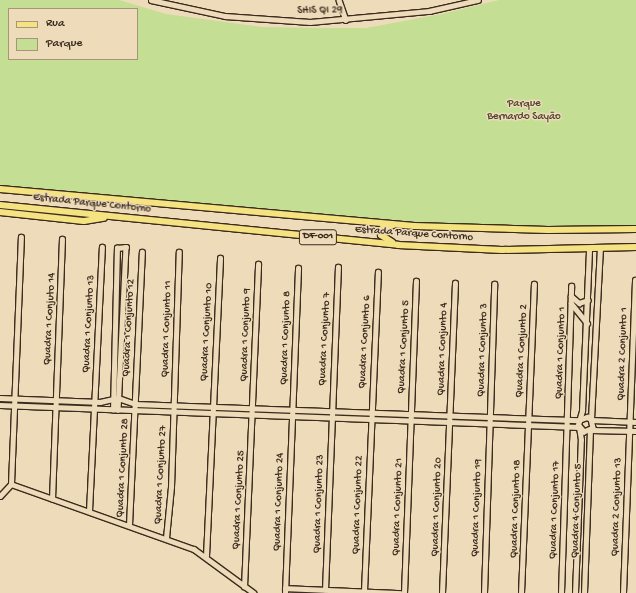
<!DOCTYPE html>
<meta charset="utf-8">
<style>
body{margin:0}
#map{position:relative;width:636px;height:593px;overflow:hidden;background:#eddbb9;font-family:"Gochi Hand",sans-serif}
div>[style]{position:absolute}
.green>*{inset:0;background:#c4de94}
.roads{filter:drop-shadow(1px 0 #3b2a1e) drop-shadow(-1px 0 #3b2a1e) drop-shadow(0 1px #3b2a1e) drop-shadow(0 -1px #3b2a1e)}
.minor>*{height:4.5px;margin:-2.25px;padding:0 2.25px;transform-origin:2.25px;border-radius:2.25px;background:#eddbb9}
.major>*{height:6px;margin:-3px;padding:0 3px;transform-origin:3px;border-radius:3px;background:#f5e382}
span{translate:-50% -50%;white-space:nowrap;text-align:center;line-height:1.15;-webkit-text-stroke:3px #eddbb9;paint-order:stroke}
.shield-label span{padding:1px 3px;background:#eddbb9;border:1px solid;border-radius:3px;-webkit-text-stroke-width:0}
.shield-label{font-size:10px;color:#3b2a1e;font-weight:700}
.street-label{font-size:11px;color:#3b2a1e}
.park-label{font-size:11px;color:#504530}
.legend{position:absolute;left:8px;top:8px;width:130px;height:52px;box-sizing:border-box;background:#eddbb9;border:1px solid #a6947b;margin:0;padding:5px 7px;list-style:none;font-size:12px;color:#3b2a1e}
.legend li{display:flex;align-items:center;gap:8px;height:20px}
.legend b{width:20px;border:1px solid #a6947b}
</style>
<div id="map">
<div class="green">
<i style="clip-path:polygon(evenodd,0 0,119px 0,166px 14px,262px 27px,322px 28px,366px 28px,442px 14px,499px 0,636px 0,636px 229px,454px 228px,0 186px,0 0,9px 9px,137px 9px,137px 59px,9px 59px,9px 9px)"></i>
</div>
<div class="roads">
<div class="minor">
<i style="left:151px;top:0;width:76px;rotate:12.2deg"></i>
<i style="left:225px;top:16px;width:85px;rotate:4deg"></i>
<i style="left:310px;top:22px;width:120px;rotate:-5.3deg"></i>
<i style="left:429px;top:11px;width:50px;rotate:-12.7deg"></i>
<i style="left:339px;top:0;width:21px;rotate:71deg"></i>
<i style="left:571px;top:296px;width:11px;rotate:41deg"></i>
<i style="left:579px;top:303px;width:9px;rotate:-18deg"></i>
<i style="left:571px;top:303px;width:26px;rotate:51deg"></i>
<i style="left:0;top:398px;width:100px;rotate:2.3deg"></i>
<i style="left:100px;top:402px;width:18px;rotate:-13deg"></i>
<i style="left:118px;top:398px;width:18px;rotate:19deg"></i>
<i style="left:135px;top:404px;width:444px;rotate:2.1deg"></i>
<i style="left:0;top:405px;width:579px;rotate:2.18deg"></i>
<i style="left:113px;top:410px;width:162px;rotate:-88.6deg"></i>
<i style="left:117px;top:248px;width:9px;rotate:-6deg"></i>
<i style="left:126px;top:247px;width:163px;rotate:92.8deg"></i>
<i style="left:591px;top:419px;width:170px;rotate:-87deg"></i>
<i style="left:579px;top:420px;width:9px;rotate:-21deg"></i>
<i style="left:587px;top:417px;width:4px;rotate:27deg"></i>
<i style="left:591px;top:419px;width:9px;rotate:77deg"></i>
<i style="left:593px;top:428px;width:10px;rotate:156deg"></i>
<i style="left:584px;top:432px;width:9px;rotate:-131deg"></i>
<i style="left:578px;top:425px;width:15px;rotate:-74deg"></i>
<i style="left:582px;top:411px;width:162px;rotate:-87.5deg"></i>
<i style="left:592px;top:420px;width:44px;rotate:2.6deg"></i>
<i style="left:591px;top:430px;width:45px;rotate:1.3deg"></i>
<i style="left:11px;top:484px;width:194px;rotate:19.6deg"></i>
<i style="left:194px;top:549px;width:74px;rotate:36.3deg"></i>
<i style="left:11px;top:484px;width:247px;rotate:-87.7deg"></i>
<i style="left:0;top:496px;width:16px;rotate:-47deg"></i>
<i style="left:52px;top:499px;width:260px;rotate:-87.8deg"></i>
<i style="left:89px;top:511px;width:264px;rotate:-87.2deg"></i>
<i style="left:129px;top:525px;width:273px;rotate:-87.3deg"></i>
<i style="left:166px;top:538px;width:51px;rotate:-84.4deg"></i>
<i style="left:171px;top:487px;width:235px;rotate:-88.1deg"></i>
<i style="left:206px;top:556px;width:298px;rotate:-87.3deg"></i>
<i style="left:244px;top:587px;width:323px;rotate:-87.5deg"></i>
<i style="left:285px;top:588px;width:115px;rotate:2.5deg"></i>
<i style="left:325px;top:590px;width:323px;rotate:-87.7deg"></i>
<i style="left:364px;top:591px;width:319px;rotate:-87.5deg"></i>
<i style="left:285px;top:593px;width:325px;rotate:-87.7deg"></i>
<i style="left:404px;top:593px;width:312px;rotate:-87.8deg"></i>
<i style="left:442px;top:593px;width:310px;rotate:-87.6deg"></i>
<i style="left:484px;top:593px;width:309px;rotate:-88.1deg"></i>
<i style="left:521px;top:593px;width:309px;rotate:-87.6deg"></i>
<i style="left:561px;top:593px;width:307px;rotate:-88.1deg"></i>
<i style="left:575px;top:593px;width:153px;rotate:-87.8deg"></i>
<i style="left:581px;top:440px;width:12px;rotate:-99deg"></i>
<i style="left:584px;top:593px;width:162px;rotate:-87.9deg"></i>
<i style="left:623px;top:593px;width:313px;rotate:-87.8deg"></i>
</div>
<div class="major">
<i style="left:0;top:189px;width:416px;rotate:5.1deg"></i>
<i style="left:414px;top:226px;width:134px;rotate:1.7deg"></i>
<i style="left:548px;top:230px;width:88px;rotate:-0.7deg"></i>
<i style="left:0;top:205px;width:400px;rotate:5.7deg"></i>
<i style="left:398px;top:245px;width:104px;rotate:2.8deg"></i>
<i style="left:502px;top:250px;width:134px;rotate:-1.3deg"></i>
<i style="left:0;top:212px;width:84px;rotate:6.1deg"></i>
<i style="left:84px;top:221px;width:20px;rotate:-9deg"></i>
<i style="left:392px;top:242px;width:13px;rotate:-148deg"></i>
<i style="left:381px;top:235px;width:6px;rotate:-81deg"></i>
<i style="left:382px;top:229px;width:12px;rotate:-20deg"></i>
</div>
</div>
<div class="shield-label">
<span style="left:318px;top:237px">DF-001</span>
</div>
<div class="street-label">
<span style="left:320px;top:11px;rotate:-1deg">SHIS QI 29</span>
<span style="left:92px;top:204px;rotate:6deg">Estrada Parque Contorno</span>
<span style="left:414px;top:234px;rotate:4deg">Estrada Parque Contorno</span>
<span style="left:50px;top:319px;rotate:-87deg">Quadra 1 Conjuto 14</span>
<span style="left:89px;top:324px;rotate:-87deg">Quadra 1 Conjunto 13</span>
<span style="left:129px;top:328px;rotate:-87deg">Quadra 1 Conjunto 12</span>
<span style="left:167px;top:329px;rotate:-88deg">Quadra 1 Conjunto 11</span>
<span style="left:207px;top:332px;rotate:-87deg">Quadra 1 Conjunto 10</span>
<span style="left:246px;top:335px;rotate:-88deg">Quadra 1 Conjunto 9</span>
<span style="left:286px;top:338px;rotate:-88deg">Quadra 1 Conjunto 8</span>
<span style="left:325px;top:339px;rotate:-87deg">Quadra 1 Conjunto 7</span>
<span style="left:365px;top:342px;rotate:-87deg">Quadra 1 Conjunto 6</span>
<span style="left:404px;top:347px;rotate:-87deg">Quadra 1 Conjunto 5</span>
<span style="left:443px;top:349px;rotate:-88deg">Quadra 1 Conjunto 4</span>
<span style="left:483px;top:350px;rotate:-88deg">Quadra 1 Conjunto 3</span>
<span style="left:522px;top:351px;rotate:-87deg">Quadra 1 Conjunto 2</span>
<span style="left:561px;top:353px;rotate:-88deg">Quadra 1 Conjunto 1</span>
<span style="left:623px;top:354px;rotate:-88deg">Quadra 2 Conjunto 1</span>
<span style="left:123px;top:468px;rotate:-87deg">Quadra 1 Conjunto 28</span>
<span style="left:161px;top:475px;rotate:-87deg">Quadra 1 Conjunto 27</span>
<span style="left:239px;top:500px;rotate:-87deg">Quadra 1 Conjunto 25</span>
<span style="left:279px;top:502px;rotate:-88deg">Quadra 1 Conjunto 24</span>
<span style="left:319px;top:504px;rotate:-88deg">Quadra 1 Conjunto 23</span>
<span style="left:358px;top:505px;rotate:-88deg">Quadra 1 Conjunto 22</span>
<span style="left:398px;top:507px;rotate:-88deg">Quadra 1 Conjunto 21</span>
<span style="left:437px;top:507px;rotate:-88deg">Quadra 1 Conjunto 20</span>
<span style="left:617px;top:507px;rotate:-88deg">Quadra 2 Conjunto 13</span>
<span style="left:477px;top:508px;rotate:-88deg">Quadra 1 Conjunto 19</span>
<span style="left:516px;top:509px;rotate:-88deg">Quadra 1 Conjunto 18</span>
<span style="left:555px;top:510px;rotate:-88deg">Quadra 1 Conjunto 17</span>
<span style="left:577px;top:511px;rotate:-88deg">Quadra 4 Conjunto 5</span>
</div>
<div class="park-label">
<span style="left:524px;top:111px">Parque<br>Bernardo Sayão</span>
</div>
<ul class="legend">
<li><b style="height:5px;background:#f5e382"></b>Rua</li>
<li><b style="height:11px;background:#c4de94"></b>Parque</li>
</ul>
</div>
